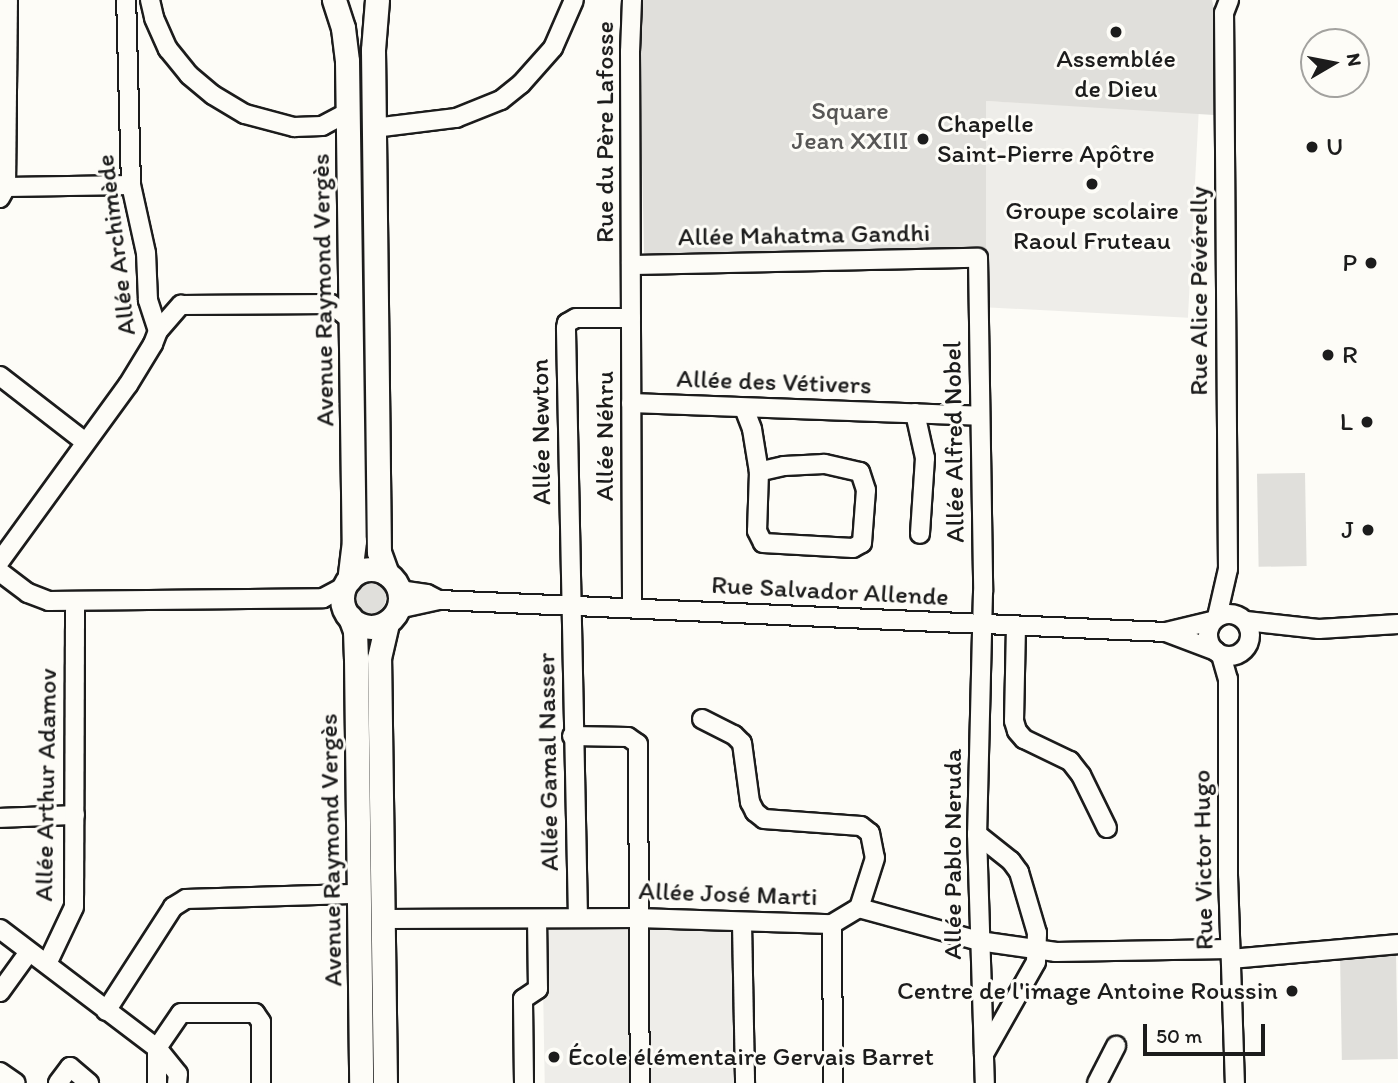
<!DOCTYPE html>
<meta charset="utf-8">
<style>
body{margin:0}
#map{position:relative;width:1398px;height:1083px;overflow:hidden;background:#fdfcf7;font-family:Itim,sans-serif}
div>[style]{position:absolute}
.built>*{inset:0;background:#eeede9;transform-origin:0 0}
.green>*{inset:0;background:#e0dfdb;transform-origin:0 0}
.round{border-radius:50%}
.roads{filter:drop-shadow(2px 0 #1c1c1c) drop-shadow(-2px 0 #1c1c1c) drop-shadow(0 2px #1c1c1c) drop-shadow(0 -2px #1c1c1c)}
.minor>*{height:18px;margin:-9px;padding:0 9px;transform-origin:9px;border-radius:9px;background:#fdfcf7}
.minor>.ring{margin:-9px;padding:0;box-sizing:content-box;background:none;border:18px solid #fdfcf7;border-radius:50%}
.major>*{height:23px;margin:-11.5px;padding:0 11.5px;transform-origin:11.5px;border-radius:11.5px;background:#fdfcf7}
.major>.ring{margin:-11.5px;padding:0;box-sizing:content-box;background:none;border:23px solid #fdfcf7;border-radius:50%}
.dots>*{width:19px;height:19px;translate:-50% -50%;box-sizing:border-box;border:4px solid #fdfcf7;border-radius:50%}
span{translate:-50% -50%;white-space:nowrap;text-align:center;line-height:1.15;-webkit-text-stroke:6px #fdfcf7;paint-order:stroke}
.poi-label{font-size:26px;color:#1c1c1c}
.left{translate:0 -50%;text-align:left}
.right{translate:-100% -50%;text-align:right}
.park-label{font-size:26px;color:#575655}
.street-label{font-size:26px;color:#1c1c1c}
.north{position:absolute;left:1300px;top:28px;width:70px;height:70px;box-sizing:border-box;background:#fdfcf7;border:2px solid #a3a29f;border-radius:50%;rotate:80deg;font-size:19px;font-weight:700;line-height:28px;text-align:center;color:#1c1c1c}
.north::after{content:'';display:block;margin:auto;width:24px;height:32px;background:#1c1c1c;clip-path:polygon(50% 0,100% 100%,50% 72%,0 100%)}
.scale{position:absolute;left:1143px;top:1024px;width:122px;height:32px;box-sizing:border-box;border:4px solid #1c1c1c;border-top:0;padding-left:9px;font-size:21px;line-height:24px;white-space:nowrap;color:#1c1c1c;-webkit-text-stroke:5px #fdfcf7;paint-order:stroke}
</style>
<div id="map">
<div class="built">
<i style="left:986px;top:101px;width:213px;height:206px;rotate:3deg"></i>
<i style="left:630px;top:926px;width:157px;height:88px;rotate:89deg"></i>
<i style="left:650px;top:929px;width:91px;height:154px"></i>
</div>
<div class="green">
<i style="clip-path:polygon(642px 0,1212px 0,1218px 27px,1214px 28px,1214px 115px,986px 101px,986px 255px,644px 253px,639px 12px)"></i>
<i style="left:353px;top:56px;width:13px;height:492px"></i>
<i style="left:1305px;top:473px;width:93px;height:48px;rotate:89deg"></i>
<i class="round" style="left:352px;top:580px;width:34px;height:34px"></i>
<i style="left:1396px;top:953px;width:106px;height:56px;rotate:89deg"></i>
</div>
<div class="roads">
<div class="minor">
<i style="left:150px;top:0;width:18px;rotate:77deg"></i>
<i style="left:154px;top:18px;width:34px;rotate:66deg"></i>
<i style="left:168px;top:49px;width:33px;rotate:51deg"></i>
<i style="left:189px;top:75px;width:31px;rotate:40deg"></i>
<i style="left:213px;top:95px;width:37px;rotate:31deg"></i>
<i style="left:245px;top:114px;width:51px;rotate:14.9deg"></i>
<i style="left:294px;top:127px;width:28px;rotate:-2deg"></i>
<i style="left:322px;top:126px;width:30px;rotate:-28deg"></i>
<i style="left:632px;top:0;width:52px;rotate:92.2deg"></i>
<i style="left:630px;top:52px;width:556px;rotate:89.79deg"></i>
<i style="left:374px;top:128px;width:83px;rotate:-7deg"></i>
<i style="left:456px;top:118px;width:48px;rotate:-21.8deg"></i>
<i style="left:501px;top:100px;width:26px;rotate:-39deg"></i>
<i style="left:521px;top:84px;width:48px;rotate:-48.4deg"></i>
<i style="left:553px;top:48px;width:52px;rotate:-66.4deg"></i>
<i style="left:6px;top:187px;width:125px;rotate:-0.9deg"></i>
<i style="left:0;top:198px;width:13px;rotate:-61deg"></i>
<i style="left:6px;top:187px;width:187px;rotate:-89.4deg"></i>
<i style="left:631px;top:265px;width:347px;rotate:-1.2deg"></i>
<i style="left:978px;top:258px;width:334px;rotate:89.1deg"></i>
<i style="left:983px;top:592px;width:242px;rotate:91.4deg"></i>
<i style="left:977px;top:834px;width:249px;rotate:88.2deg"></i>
<i style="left:158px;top:331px;width:35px;rotate:-49deg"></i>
<i style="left:181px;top:305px;width:150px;rotate:-0.4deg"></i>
<i style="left:331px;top:304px;width:27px;rotate:39deg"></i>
<i style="left:0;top:376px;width:108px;rotate:37.8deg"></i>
<i style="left:631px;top:403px;width:349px;rotate:2.1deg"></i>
<i style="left:744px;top:408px;width:22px;rotate:69deg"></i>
<i style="left:752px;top:429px;width:44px;rotate:80.8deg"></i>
<i style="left:759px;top:472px;width:59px;rotate:91.9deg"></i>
<i style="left:757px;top:531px;width:13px;rotate:63deg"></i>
<i style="left:763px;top:543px;width:90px;rotate:3.2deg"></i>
<i style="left:853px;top:548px;width:10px;rotate:-29deg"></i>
<i style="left:862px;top:543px;width:53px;rotate:-85.7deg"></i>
<i style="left:866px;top:490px;width:19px;rotate:-108deg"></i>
<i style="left:860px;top:472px;width:37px;rotate:-167deg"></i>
<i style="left:824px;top:464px;width:40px;rotate:177.1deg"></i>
<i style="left:784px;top:466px;width:26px;rotate:167deg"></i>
<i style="left:915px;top:413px;width:46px;rotate:77.5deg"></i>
<i style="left:925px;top:458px;width:76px;rotate:93.8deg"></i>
<i style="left:0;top:561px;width:218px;rotate:-54deg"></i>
<i style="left:128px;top:385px;width:48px;rotate:-58.6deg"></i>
<i style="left:153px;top:344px;width:14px;rotate:-69deg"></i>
<i style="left:158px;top:331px;width:33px;rotate:-108deg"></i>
<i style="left:148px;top:300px;width:47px;rotate:-92.4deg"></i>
<i style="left:146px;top:253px;width:70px;rotate:-102.4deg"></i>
<i style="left:131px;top:185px;width:185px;rotate:-91.5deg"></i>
<i style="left:0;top:572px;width:35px;rotate:37deg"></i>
<i style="left:28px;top:593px;width:22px;rotate:21deg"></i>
<i style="left:49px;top:601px;width:274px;rotate:-0.6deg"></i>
<i style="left:323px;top:598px;width:24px;rotate:-28deg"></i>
<i style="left:399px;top:590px;width:28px;rotate:8deg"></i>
<i style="left:427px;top:594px;width:13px;rotate:27deg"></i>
<i style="left:398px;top:609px;width:42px;rotate:-12.4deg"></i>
<i style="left:439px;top:600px;width:728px;rotate:2.52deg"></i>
<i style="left:1166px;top:632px;width:53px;rotate:20.8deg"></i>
<i class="ring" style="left:1208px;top:614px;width:24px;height:24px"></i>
<i style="left:1217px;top:617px;width:49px;rotate:-77.1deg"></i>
<i style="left:1228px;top:569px;width:556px;rotate:-90.41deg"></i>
<i style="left:1224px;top:13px;width:14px;rotate:-69deg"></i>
<i style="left:1246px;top:621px;width:73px;rotate:6.3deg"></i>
<i style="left:1319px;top:629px;width:79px;rotate:-3.6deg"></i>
<i style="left:1016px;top:626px;width:95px;rotate:91.2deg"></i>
<i style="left:1014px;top:721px;width:10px;rotate:73deg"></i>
<i style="left:1017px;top:731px;width:11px;rotate:49deg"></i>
<i style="left:1024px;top:739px;width:51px;rotate:25.6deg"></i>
<i style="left:1070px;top:761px;width:18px;rotate:52deg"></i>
<i style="left:1081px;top:775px;width:59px;rotate:63.9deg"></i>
<i style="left:1166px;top:632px;width:47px;rotate:-13.4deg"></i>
<i style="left:1221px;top:655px;width:25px;rotate:74deg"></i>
<i style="left:1228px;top:679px;width:196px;rotate:90deg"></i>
<i style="left:1228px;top:875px;width:208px;rotate:88.1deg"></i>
<i style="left:702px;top:719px;width:36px;rotate:27deg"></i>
<i style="left:734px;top:735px;width:11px;rotate:45deg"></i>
<i style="left:742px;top:743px;width:60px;rotate:82.3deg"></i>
<i style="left:750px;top:802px;width:11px;rotate:63deg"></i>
<i style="left:755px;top:812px;width:11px;rotate:38deg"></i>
<i style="left:764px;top:819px;width:97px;rotate:4.1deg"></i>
<i style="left:861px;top:826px;width:11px;rotate:38deg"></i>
<i style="left:870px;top:833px;width:25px;rotate:79deg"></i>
<i style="left:875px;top:858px;width:52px;rotate:107.7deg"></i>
<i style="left:572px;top:736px;width:56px;rotate:1deg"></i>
<i style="left:628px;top:737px;width:12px;rotate:35deg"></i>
<i style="left:638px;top:744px;width:339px;rotate:89.7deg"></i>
<i style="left:0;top:818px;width:75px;rotate:-2.3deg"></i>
<i style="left:977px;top:834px;width:43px;rotate:38.5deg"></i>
<i style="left:1011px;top:861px;width:14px;rotate:54deg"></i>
<i style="left:1019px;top:872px;width:64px;rotate:73.6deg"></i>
<i style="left:1037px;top:933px;width:29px;rotate:92deg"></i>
<i style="left:1036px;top:962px;width:106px;rotate:119.5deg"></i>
<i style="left:578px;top:918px;width:590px;rotate:-91.17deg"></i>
<i style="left:566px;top:328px;width:5px;rotate:-79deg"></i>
<i style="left:567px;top:323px;width:10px;rotate:-29deg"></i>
<i style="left:576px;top:318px;width:55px"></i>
<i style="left:384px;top:919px;width:253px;rotate:-0.2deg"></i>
<i style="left:637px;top:918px;width:195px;rotate:1.8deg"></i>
<i style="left:832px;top:924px;width:31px;rotate:-31deg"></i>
<i style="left:859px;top:908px;width:124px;rotate:15.4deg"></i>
<i style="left:979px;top:941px;width:78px;rotate:8.1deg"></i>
<i style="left:1056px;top:952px;width:174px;rotate:-1deg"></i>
<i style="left:742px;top:923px;width:160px;rotate:88.9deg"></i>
<i style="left:832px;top:924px;width:159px;rotate:89.6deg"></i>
<i style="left:0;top:929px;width:197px;rotate:37.2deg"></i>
<i style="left:157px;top:1048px;width:33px;rotate:51deg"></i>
<i style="left:178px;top:1074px;width:9px;rotate:96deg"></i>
<i style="left:1231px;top:959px;width:168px;rotate:-5.1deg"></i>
<i style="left:47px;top:964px;width:63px;rotate:-64.7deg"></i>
<i style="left:74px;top:907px;width:306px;rotate:-89.8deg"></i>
<i style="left:0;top:992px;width:49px;rotate:-54.1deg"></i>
<i style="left:106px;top:1011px;width:124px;rotate:-57.2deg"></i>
<i style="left:173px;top:907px;width:15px;rotate:-32deg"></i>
<i style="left:186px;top:899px;width:173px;rotate:-1.7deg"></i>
<i style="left:157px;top:1048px;width:42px;rotate:-55.6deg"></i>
<i style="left:181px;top:1013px;width:74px"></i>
<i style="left:255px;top:1013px;width:11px;rotate:56deg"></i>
<i style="left:261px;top:1022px;width:61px;rotate:90deg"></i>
<i style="left:157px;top:1048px;width:35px;rotate:90deg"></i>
<i style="left:0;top:1072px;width:19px;rotate:35deg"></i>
<i style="left:58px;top:1083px;width:20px;rotate:-53deg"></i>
<i style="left:70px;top:1067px;width:25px;rotate:40deg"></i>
<i style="left:524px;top:1083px;width:84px;rotate:-90.7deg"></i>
<i style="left:523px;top:999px;width:18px;rotate:-34deg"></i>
<i style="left:538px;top:989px;width:69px;rotate:-90.8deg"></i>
<i style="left:1097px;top:1083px;width:42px;rotate:-62.8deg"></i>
</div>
<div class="major">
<i style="left:334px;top:0;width:29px;rotate:72deg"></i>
<i style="left:343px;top:28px;width:33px;rotate:83deg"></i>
<i style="left:347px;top:61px;width:480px;rotate:89.2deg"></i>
<i style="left:354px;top:541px;width:39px;rotate:97deg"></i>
<i style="left:377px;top:0;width:50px;rotate:94.6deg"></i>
<i style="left:373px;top:50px;width:502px;rotate:89.32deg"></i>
<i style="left:379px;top:552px;width:23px;rotate:70deg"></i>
<i class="ring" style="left:342px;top:569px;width:35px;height:35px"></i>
<i style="left:350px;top:617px;width:15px;rotate:70deg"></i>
<i style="left:355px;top:631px;width:27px;rotate:88deg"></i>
<i style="left:356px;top:658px;width:425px;rotate:89.3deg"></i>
<i style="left:385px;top:1083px;width:425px;rotate:-90.8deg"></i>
<i style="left:379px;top:658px;width:37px;rotate:-77deg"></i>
</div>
</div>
<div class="dots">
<i style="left:1116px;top:32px;background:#1c1c1c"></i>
<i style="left:923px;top:139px;background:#1c1c1c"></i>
<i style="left:1312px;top:147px;background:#1c1c1c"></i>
<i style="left:1092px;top:184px;background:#1c1c1c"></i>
<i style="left:1371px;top:263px;background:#1c1c1c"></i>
<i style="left:1328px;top:355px;background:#1c1c1c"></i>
<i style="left:1367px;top:422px;background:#1c1c1c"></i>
<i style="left:1368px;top:530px;background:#1c1c1c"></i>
<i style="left:1292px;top:991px;background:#1c1c1c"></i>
<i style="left:554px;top:1057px;background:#1c1c1c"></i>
</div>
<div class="poi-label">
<span style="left:1116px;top:74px">Assemblée<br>de Dieu</span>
<span class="left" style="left:937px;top:139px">Chapelle<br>Saint-Pierre Apôtre</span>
<span class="left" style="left:1326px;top:147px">U</span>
<span style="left:1092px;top:226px">Groupe scolaire<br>Raoul Fruteau</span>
<span class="right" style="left:1357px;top:263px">P</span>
<span class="left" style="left:1342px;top:355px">R</span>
<span class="right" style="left:1353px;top:422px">L</span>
<span class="right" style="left:1354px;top:530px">J</span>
<span class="right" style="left:1278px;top:991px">Centre de l'image Antoine Roussin</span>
<span class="left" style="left:568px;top:1057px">École élémentaire Gervais Barret</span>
</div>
<div class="park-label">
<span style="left:850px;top:126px">Square<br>Jean XXIII</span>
</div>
<div class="street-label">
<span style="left:605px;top:132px;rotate:-90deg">Rue du Père Lafosse</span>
<span style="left:804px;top:235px;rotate:-1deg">Allée Mahatma Gandhi</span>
<span style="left:116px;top:245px;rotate:-97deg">Allée Archimède</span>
<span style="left:323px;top:290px;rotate:-91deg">Avenue Raymond Vergès</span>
<span style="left:1199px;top:291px;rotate:-90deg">Rue Alice Pévérelly</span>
<span style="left:774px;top:382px;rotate:2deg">Allée des Vétivers</span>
<span style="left:541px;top:432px;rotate:-91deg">Allée Newton</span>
<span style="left:605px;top:436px;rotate:-90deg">Allée Néhru</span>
<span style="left:954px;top:442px;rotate:-91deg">Allée Alfred Nobel</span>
<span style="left:830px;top:591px;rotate:3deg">Rue Salvador Allende</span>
<span style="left:548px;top:762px;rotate:-91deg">Allée Gamal Nasser</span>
<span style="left:46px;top:785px;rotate:-89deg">Allée Arthur Adamov</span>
<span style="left:331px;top:850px;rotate:-91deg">Avenue Raymond Vergès</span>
<span style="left:953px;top:854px;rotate:-90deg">Allée Pablo Neruda</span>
<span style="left:1203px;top:860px;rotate:-91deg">Rue Victor Hugo</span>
<span style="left:728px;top:894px;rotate:2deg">Allée José Marti</span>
</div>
<div class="north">N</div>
<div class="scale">50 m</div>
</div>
